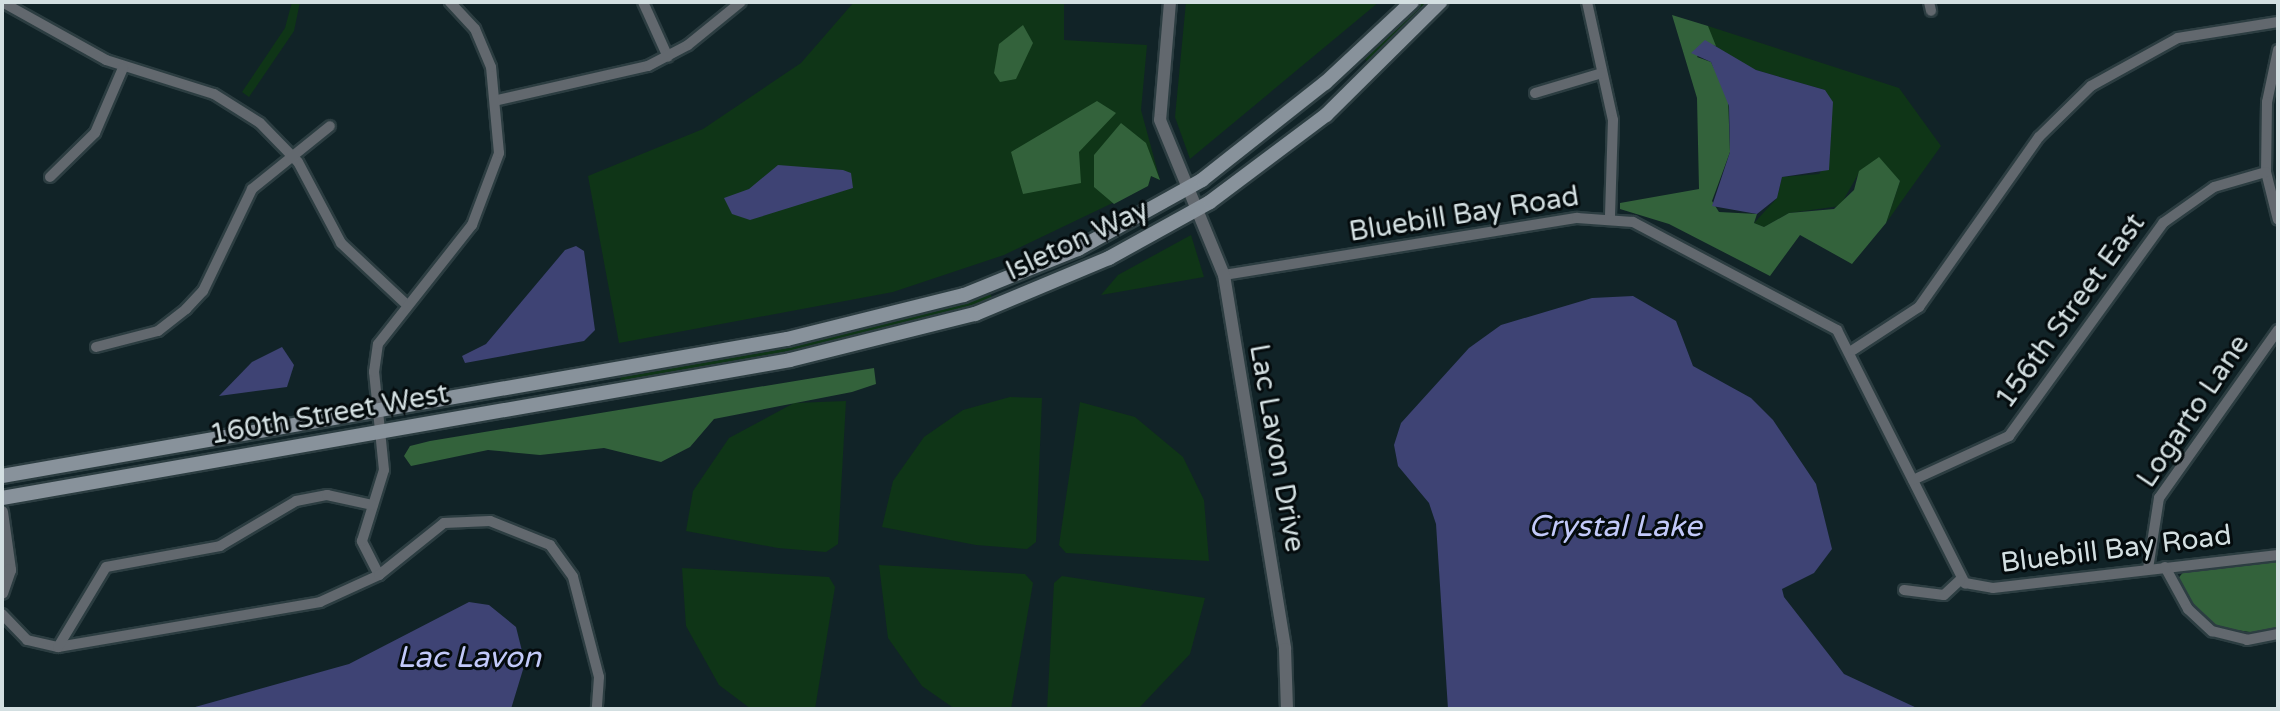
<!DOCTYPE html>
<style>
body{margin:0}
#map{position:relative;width:2280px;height:711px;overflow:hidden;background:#112327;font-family:"Varela Round",sans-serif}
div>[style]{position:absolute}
.green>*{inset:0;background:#0f3517}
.forest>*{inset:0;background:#33623b}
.water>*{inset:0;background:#3e4374}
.roads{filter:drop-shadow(2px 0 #2c3d41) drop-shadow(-2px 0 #2c3d41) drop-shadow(0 2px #2c3d41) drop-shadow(0 -2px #2c3d41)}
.minor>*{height:10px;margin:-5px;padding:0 5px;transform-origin:5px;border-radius:5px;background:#62686e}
.tertiary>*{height:12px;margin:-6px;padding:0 6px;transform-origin:6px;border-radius:6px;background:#62686e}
.secondary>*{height:14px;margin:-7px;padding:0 7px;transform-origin:7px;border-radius:7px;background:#88929b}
span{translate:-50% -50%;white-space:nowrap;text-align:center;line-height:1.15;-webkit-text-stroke:6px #040b0d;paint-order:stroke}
.street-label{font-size:28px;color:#d3dfe1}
.water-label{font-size:30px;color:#c2c9f9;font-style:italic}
.frame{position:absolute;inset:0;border:4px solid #d3dfe1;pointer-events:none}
</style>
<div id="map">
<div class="green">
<i style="clip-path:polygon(292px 2px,300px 2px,294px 31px,249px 97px,242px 92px,285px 28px)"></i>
<i style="clip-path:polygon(854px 2px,1064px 2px,1064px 40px,1147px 45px,1141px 110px,1160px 180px,1151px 176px,1148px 186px,1004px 255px,893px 292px,619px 343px,588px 176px,703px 129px,801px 63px)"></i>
<i style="clip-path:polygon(1186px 2px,1379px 2px,1190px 159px,1175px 117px)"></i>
<i style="clip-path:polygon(1420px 2px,1430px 2px,1370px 65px,1365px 59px)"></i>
<i style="clip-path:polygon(1708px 26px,1899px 88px,1941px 146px,1886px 223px,1900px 181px,1878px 158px,1860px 171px,1840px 206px,1789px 213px,1764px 227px,1754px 223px,1777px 198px,1782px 177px,1819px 174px,1827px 163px,1832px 111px,1825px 90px,1756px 70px,1710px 46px)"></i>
<i style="clip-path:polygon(1191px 235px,1204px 277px,1101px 295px,1118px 275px)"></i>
<i style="clip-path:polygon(990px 293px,993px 300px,971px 308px,859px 340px,621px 382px,620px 374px,832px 337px)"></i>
<i style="clip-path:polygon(1010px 397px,1042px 398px,1036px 542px,1027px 549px,976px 545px,882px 527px,893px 481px,924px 437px,963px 410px)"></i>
<i style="clip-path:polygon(846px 401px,838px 544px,826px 552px,778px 548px,686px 531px,693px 491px,729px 438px,794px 403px)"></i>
<i style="clip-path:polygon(1080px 402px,1135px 417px,1183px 457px,1204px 500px,1209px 561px,1066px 553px,1059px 545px)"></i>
<i style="clip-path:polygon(879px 565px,1025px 574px,1033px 583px,1011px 709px,955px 709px,922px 686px,888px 638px)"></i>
<i style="clip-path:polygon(682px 568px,829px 577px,835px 587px,815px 709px,751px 709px,719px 685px,686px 626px)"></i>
<i style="clip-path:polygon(1062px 576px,1205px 598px,1190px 654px,1139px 708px,1047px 709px,1054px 583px)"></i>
</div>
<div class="forest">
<i style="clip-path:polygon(1672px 15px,1708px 26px,1716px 46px,1707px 44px,1697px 57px,1711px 62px,1728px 97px,1730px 152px,1712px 201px,1719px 212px,1757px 214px,1754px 223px,1764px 227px,1789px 213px,1834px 209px,1854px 190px,1859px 171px,1879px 157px,1900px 181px,1886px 223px,1852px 264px,1800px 235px,1770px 276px,1669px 224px,1620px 209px,1620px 203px,1699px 189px,1697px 98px)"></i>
<i style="clip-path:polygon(1023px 25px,1033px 43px,1016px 79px,1000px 82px,994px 73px,999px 44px)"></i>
<i style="clip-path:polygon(1097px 101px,1116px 113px,1079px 152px,1081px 183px,1023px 194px,1011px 152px)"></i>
<i style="clip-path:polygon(1121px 123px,1146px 143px,1160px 180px,1151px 176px,1148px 186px,1114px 204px,1094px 187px,1094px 155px)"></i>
<i style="clip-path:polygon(874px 368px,876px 384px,852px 392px,714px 419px,690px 447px,661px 462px,604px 448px,540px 455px,488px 450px,411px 466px,404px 456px,410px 446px,430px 441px)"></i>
<i style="clip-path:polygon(2278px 561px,2278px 629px,2264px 634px,2215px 627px,2191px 607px,2177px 580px,2184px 571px)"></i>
</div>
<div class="water">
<i style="clip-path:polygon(1705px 40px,1756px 70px,1825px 90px,1833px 102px,1829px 170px,1782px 177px,1777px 198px,1757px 214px,1712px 206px,1730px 152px,1729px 106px,1711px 62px,1691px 53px)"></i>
<i style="clip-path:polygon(778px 165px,843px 170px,851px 173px,853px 188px,750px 220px,732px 214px,724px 198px,749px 189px)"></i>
<i style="clip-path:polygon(576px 246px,584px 251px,595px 330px,584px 341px,465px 363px,462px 356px,486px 344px,565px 250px)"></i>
<i style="clip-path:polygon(1633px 296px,1676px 321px,1693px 366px,1751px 398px,1773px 420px,1816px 484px,1832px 549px,1814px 573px,1782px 589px,1784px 597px,1844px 674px,1919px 709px,1448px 709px,1436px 524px,1429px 503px,1398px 466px,1394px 445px,1401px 423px,1469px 348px,1501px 325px,1592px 298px)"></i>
<i style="clip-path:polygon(282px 347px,294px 365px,287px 387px,219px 396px,252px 362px)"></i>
<i style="clip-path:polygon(469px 602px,489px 605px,516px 627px,525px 663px,511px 709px,188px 709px,349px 664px)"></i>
</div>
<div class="roads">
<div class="minor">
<i style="left:2px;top:2px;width:119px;rotate:29.1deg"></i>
<i style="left:106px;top:60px;width:113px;rotate:17.5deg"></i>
<i style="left:214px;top:94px;width:54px;rotate:32.2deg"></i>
<i style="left:260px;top:123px;width:54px;rotate:45.7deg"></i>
<i style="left:298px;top:162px;width:92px;rotate:62deg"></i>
<i style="left:341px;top:243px;width:88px;rotate:43.2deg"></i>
<i style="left:643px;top:2px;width:60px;rotate:65.6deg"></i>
<i style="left:1587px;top:2px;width:121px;rotate:77.6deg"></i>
<i style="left:1613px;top:120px;width:97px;rotate:91.8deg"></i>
<i style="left:1929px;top:2px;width:9px;rotate:77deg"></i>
<i style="left:2278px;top:50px;width:53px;rotate:101.9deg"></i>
<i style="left:2267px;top:102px;width:70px;rotate:90.8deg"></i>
<i style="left:2266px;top:172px;width:49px;rotate:76deg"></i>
<i style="left:1535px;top:93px;width:70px;rotate:-16.6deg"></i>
<i style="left:498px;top:100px;width:154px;rotate:-12.8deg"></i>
<i style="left:648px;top:66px;width:45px;rotate:-27.7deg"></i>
<i style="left:688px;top:45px;width:68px;rotate:-39.1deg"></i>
<i style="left:50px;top:177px;width:63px;rotate:-44.4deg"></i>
<i style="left:95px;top:133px;width:71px;rotate:-66.7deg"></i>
<i style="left:1224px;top:275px;width:358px;rotate:-9.2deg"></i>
<i style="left:1577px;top:218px;width:56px;rotate:4.1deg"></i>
<i style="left:1633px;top:222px;width:231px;rotate:27.9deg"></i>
<i style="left:1837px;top:330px;width:284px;rotate:63.2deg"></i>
<i style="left:1965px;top:583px;width:28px;rotate:10deg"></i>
<i style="left:1993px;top:588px;width:287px;rotate:-6.6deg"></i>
<i style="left:96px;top:347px;width:64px;rotate:-14.5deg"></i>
<i style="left:158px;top:331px;width:36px;rotate:-38deg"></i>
<i style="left:186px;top:309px;width:25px;rotate:-47deg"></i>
<i style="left:203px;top:291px;width:113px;rotate:-64.3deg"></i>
<i style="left:252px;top:189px;width:100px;rotate:-38.9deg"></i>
<i style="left:1853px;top:350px;width:79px;rotate:-33.1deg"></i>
<i style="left:1919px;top:307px;width:208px;rotate:-54.8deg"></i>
<i style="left:2039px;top:137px;width:73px;rotate:-44.4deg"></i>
<i style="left:2091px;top:86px;width:99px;rotate:-28.9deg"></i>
<i style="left:2178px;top:38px;width:101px;rotate:-9.1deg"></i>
<i style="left:1913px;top:480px;width:106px;rotate:-24.6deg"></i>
<i style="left:2009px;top:436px;width:263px;rotate:-54.1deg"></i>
<i style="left:2163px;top:223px;width:62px;rotate:-35.2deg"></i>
<i style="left:2214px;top:187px;width:54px;rotate:-16.1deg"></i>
<i style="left:2165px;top:567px;width:48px;rotate:61.3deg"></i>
<i style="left:2188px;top:609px;width:33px;rotate:43deg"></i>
<i style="left:2212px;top:631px;width:36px;rotate:14deg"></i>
<i style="left:2247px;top:640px;width:32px;rotate:-11deg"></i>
<i style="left:2148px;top:569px;width:72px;rotate:-81.2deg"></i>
<i style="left:2159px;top:498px;width:206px;rotate:-54.7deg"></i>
<i style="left:379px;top:575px;width:38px;rotate:-117deg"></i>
<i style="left:362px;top:541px;width:74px;rotate:-72.8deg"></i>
<i style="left:384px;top:470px;width:99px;rotate:-95.8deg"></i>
<i style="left:374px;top:372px;width:28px;rotate:-82deg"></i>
<i style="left:378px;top:344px;width:152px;rotate:-51.7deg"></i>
<i style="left:472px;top:225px;width:77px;rotate:-69.4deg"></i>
<i style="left:499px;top:153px;width:86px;rotate:-95.3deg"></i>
<i style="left:491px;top:67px;width:41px;rotate:-112.8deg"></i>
<i style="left:475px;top:29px;width:37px;rotate:-133deg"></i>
<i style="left:1904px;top:590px;width:40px;rotate:7.1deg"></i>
<i style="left:1944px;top:595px;width:22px;rotate:-43deg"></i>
<i style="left:2px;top:614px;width:36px;rotate:46deg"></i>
<i style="left:27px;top:640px;width:32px;rotate:13deg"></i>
<i style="left:58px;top:647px;width:266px;rotate:-9.7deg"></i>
<i style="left:320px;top:602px;width:65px;rotate:-24.6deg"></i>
<i style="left:379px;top:575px;width:83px;rotate:-38.7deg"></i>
<i style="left:444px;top:523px;width:46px;rotate:-2.5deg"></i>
<i style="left:490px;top:521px;width:65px;rotate:21.8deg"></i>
<i style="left:550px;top:545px;width:39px;rotate:54deg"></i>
<i style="left:573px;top:577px;width:103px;rotate:75.4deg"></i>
<i style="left:599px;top:677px;width:32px;rotate:94deg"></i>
<i style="left:58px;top:647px;width:93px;rotate:-59deg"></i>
<i style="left:106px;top:567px;width:116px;rotate:-10.4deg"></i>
<i style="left:220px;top:546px;width:88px;rotate:-30.6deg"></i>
<i style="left:296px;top:501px;width:32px;rotate:-11deg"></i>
<i style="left:327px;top:495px;width:47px;rotate:12.3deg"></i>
</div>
<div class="tertiary">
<i style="left:1170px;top:2px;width:118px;rotate:94.8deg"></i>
<i style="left:1160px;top:120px;width:168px;rotate:67.6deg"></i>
<i style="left:1224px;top:275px;width:379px;rotate:80.7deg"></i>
<i style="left:1285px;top:649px;width:60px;rotate:88.1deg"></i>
<i style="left:2px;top:512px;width:59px;rotate:82.1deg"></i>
<i style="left:10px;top:570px;width:24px;rotate:109deg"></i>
</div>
<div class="secondary">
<i style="left:2px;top:476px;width:797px;rotate:-9.9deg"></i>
<i style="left:787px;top:339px;width:182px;rotate:-14deg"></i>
<i style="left:964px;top:295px;width:123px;rotate:-22deg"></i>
<i style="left:1078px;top:249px;width:142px;rotate:-29.1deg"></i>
<i style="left:1202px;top:180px;width:157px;rotate:-38.3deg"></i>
<i style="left:1325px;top:83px;width:119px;rotate:-43deg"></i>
<i style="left:2px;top:498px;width:800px;rotate:-9.93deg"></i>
<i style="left:790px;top:360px;width:191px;rotate:-14deg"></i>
<i style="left:975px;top:314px;width:145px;rotate:-22.7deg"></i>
<i style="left:1109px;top:258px;width:115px;rotate:-29deg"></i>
<i style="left:1210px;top:202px;width:145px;rotate:-36.9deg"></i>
<i style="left:1326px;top:115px;width:161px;rotate:-44.7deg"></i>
</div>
</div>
<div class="street-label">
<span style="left:1464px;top:214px;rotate:-9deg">Bluebill Bay Road</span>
<span style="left:1077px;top:240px;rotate:-25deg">Isleton Way</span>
<span style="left:2070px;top:311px;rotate:-54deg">156th Street East</span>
<span style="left:2193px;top:411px;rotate:-56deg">Logarto Lane</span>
<span style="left:329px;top:414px;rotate:-10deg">160th Street West</span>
<span style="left:1277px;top:448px;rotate:80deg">Lac Lavon Drive</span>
<span style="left:2116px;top:549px;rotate:-7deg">Bluebill Bay Road</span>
</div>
<div class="water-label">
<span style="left:1615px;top:527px">Crystal Lake</span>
<span style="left:469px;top:658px">Lac Lavon</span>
</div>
<div class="frame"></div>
</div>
